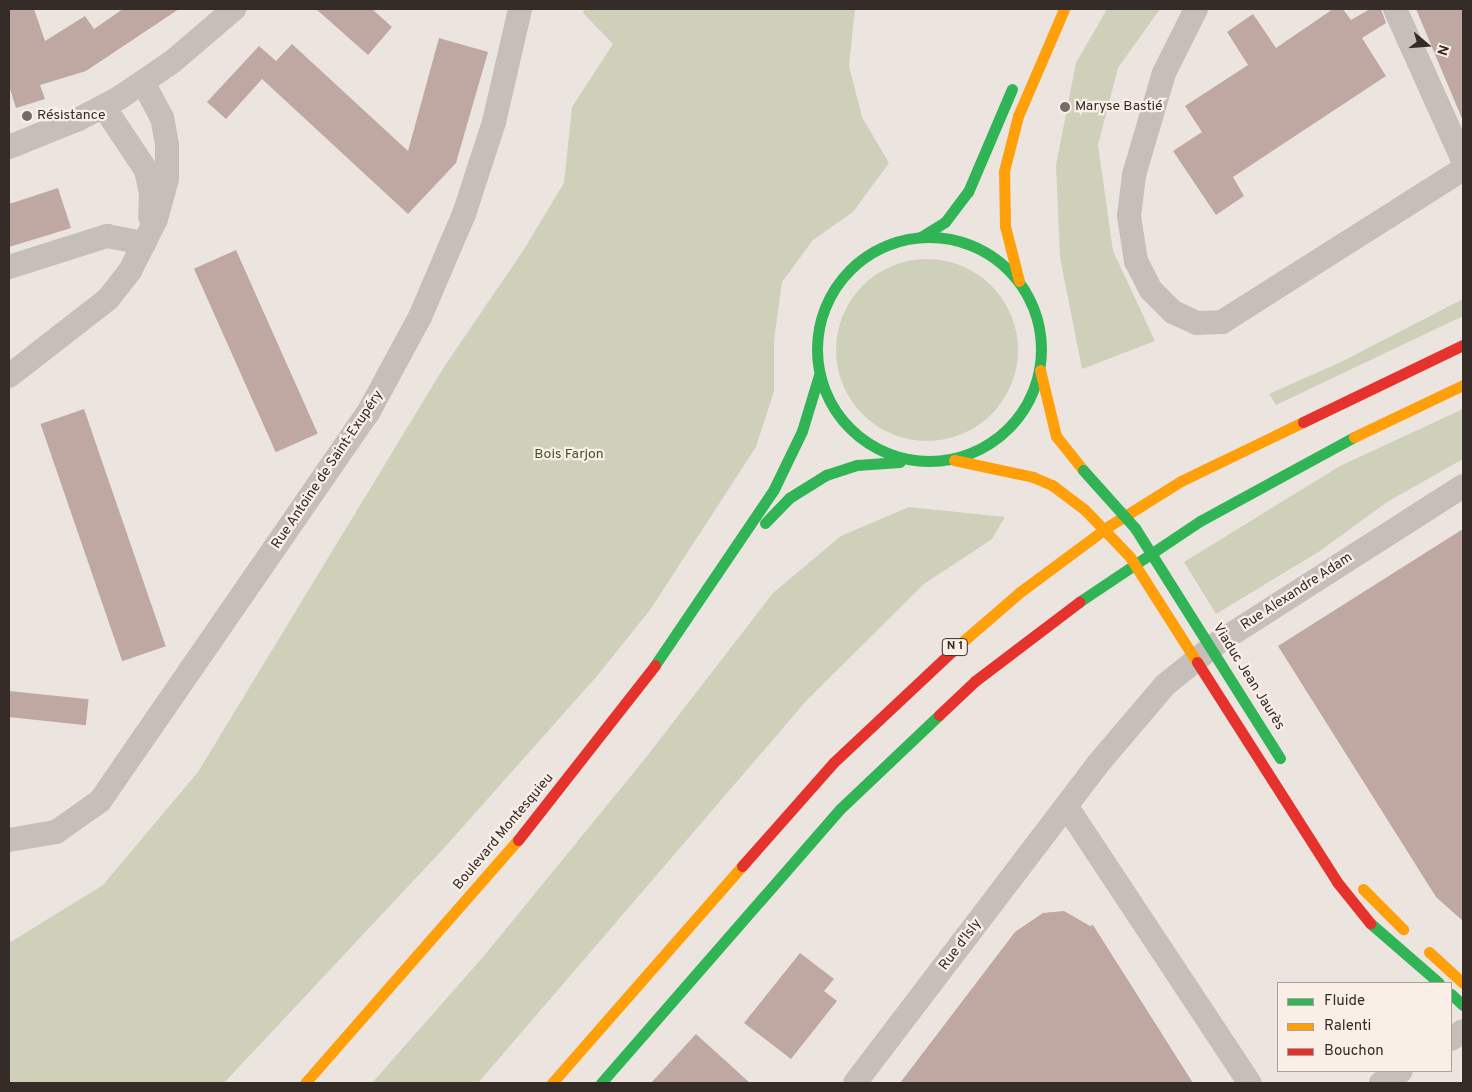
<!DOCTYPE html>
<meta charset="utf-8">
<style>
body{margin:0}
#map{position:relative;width:1472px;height:1092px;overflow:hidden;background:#ece5df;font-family:Overpass,sans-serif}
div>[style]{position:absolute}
.green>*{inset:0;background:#ced0ba}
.round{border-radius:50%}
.building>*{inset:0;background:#bfa8a1;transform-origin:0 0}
.street>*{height:24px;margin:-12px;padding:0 12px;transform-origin:12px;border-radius:12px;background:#c5beb9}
.fast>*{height:11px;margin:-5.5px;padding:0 5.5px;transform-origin:5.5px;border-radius:5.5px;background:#30b455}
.fast>.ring{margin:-5.5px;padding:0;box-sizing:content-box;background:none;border:11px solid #30b455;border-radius:50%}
.slow>*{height:11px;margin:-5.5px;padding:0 5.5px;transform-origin:5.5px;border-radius:5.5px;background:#ff9f0a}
.jam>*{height:11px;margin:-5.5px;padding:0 5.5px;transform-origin:5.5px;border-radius:5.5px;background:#e5322d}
.fast-bridge>*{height:11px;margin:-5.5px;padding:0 5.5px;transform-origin:5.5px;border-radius:5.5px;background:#30b455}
.slow-bridge>*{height:11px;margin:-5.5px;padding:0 5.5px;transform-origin:5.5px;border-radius:5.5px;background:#ff9f0a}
.jam-bridge>*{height:11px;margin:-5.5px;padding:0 5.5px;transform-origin:5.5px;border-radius:5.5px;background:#e5322d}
.dots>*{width:14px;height:14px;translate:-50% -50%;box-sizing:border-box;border:2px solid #f9efe7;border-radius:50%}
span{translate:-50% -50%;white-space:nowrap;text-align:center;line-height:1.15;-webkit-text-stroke:4.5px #f9efe7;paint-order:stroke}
.shield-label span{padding:1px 4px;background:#f9efe7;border:1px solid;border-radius:4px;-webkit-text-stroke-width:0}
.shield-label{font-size:12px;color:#352b27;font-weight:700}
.poi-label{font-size:14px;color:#352b27}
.left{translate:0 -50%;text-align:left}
.park-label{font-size:14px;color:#46532c}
.street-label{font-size:14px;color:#352b27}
.frame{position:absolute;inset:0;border:10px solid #352b27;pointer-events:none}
.legend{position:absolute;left:1277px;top:982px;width:175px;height:90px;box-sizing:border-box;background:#f9efe7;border:1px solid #aba19a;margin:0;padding:6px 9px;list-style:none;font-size:15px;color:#352b27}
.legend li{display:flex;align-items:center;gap:10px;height:25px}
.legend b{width:25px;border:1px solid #aba19a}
.north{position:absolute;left:1402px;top:20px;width:50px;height:50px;-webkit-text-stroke:4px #f9efe7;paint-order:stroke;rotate:108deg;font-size:14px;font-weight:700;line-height:20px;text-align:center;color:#352b27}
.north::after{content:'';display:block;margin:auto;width:18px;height:22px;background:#352b27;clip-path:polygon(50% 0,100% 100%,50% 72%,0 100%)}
</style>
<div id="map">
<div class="green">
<i style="clip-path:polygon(585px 9px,855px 9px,849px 66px,862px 117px,889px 163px,853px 212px,813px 240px,782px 282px,774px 340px,774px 391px,756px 447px,650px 610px,597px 676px,444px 848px,224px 1083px,9px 1083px,9px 943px,103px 885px,198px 772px,444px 367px,523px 251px,564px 183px,572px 107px,613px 44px,583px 13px)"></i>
<i style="clip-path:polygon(1107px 9px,1160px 9px,1118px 68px,1098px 145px,1113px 251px,1155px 341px,1082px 369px,1060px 257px,1056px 165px,1076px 63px)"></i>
<i class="round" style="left:836px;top:259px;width:182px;height:182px"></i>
<i style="clip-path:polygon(1463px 299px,1463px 316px,1276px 405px,1269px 394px,1341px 362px)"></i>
<i style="clip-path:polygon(1463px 409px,1463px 459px,1387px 502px,1320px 551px,1216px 614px,1184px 562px,1340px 466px)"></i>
<i style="clip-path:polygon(909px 507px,1005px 517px,992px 539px,924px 584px,807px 700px,478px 1083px,372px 1083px,483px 957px,644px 760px,773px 593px,841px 536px)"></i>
</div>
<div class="building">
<i style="clip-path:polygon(9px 9px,34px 9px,45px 41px,85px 16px,94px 29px,123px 9px,179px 9px,86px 71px,40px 85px,45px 99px,16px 108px,9px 86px)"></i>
<i style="clip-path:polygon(316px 9px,372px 9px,392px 27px,368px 55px)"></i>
<i style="clip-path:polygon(1333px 9px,1343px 9px,1351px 20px,1370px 9px,1381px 9px,1386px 23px,1362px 38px,1386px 76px,1233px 177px,1244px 196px,1216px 215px,1173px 151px,1202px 132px,1185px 106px,1248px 65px,1227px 32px,1253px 14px,1276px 48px)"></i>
<i style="clip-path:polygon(1416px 9px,1463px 9px,1463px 121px)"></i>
<i style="clip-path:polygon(439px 38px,488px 52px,456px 163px,408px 214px,262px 79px,226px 119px,207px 102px,259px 46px,276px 61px,292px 44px,408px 151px)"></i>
<i style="clip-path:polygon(58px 188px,71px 228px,9px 247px,9px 204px)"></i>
<i style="left:236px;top:250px;width:201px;height:46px;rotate:66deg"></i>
<i style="left:84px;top:409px;width:251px;height:46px;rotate:71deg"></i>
<i style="clip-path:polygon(1463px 529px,1463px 921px,1436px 897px,1278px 646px)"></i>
<i style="left:9px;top:691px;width:80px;height:26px;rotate:6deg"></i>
<i style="clip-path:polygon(1064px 911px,1090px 926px,1093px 925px,1193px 1083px,900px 1083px,1015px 932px,1043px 913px)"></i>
<i style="clip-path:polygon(800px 953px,834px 979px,824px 991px,837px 1001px,791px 1059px,744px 1023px)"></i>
<i style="clip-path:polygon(696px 1034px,728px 1063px,750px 1083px,651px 1083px)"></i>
</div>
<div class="street">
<i style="left:1196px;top:9px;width:72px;rotate:116.6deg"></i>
<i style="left:1164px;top:73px;width:106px;rotate:106.4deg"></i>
<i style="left:1134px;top:175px;width:41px;rotate:97deg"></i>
<i style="left:1129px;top:216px;width:46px;rotate:81.2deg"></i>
<i style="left:1136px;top:261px;width:33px;rotate:63deg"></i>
<i style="left:1151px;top:290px;width:31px;rotate:45deg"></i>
<i style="left:1173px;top:312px;width:26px;rotate:25deg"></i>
<i style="left:1197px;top:323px;width:25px;rotate:-2deg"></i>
<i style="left:1222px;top:322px;width:285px;rotate:-32.4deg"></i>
<i style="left:1395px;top:9px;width:166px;rotate:65.8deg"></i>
<i style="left:104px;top:107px;width:76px;rotate:56.3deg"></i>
<i style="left:146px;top:170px;width:24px;rotate:78deg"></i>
<i style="left:151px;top:193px;width:24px;rotate:92deg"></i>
<i style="left:9px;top:147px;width:75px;rotate:-21.8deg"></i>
<i style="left:79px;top:119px;width:45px;rotate:-27.7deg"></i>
<i style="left:119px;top:98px;width:64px;rotate:-34.2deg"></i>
<i style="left:172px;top:62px;width:82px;rotate:-40.5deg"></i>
<i style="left:9px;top:267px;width:103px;rotate:-17.6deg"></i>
<i style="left:107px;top:236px;width:38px;rotate:11deg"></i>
<i style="left:9px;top:376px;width:125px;rotate:-37.9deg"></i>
<i style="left:108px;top:299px;width:36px;rotate:-52deg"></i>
<i style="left:130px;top:271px;width:58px;rotate:-63.4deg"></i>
<i style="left:156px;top:219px;width:41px;rotate:-74.6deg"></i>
<i style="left:167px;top:179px;width:34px;rotate:-90deg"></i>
<i style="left:167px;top:145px;width:27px;rotate:-100deg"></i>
<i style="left:162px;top:118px;width:40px;rotate:-118deg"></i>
<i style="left:1067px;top:807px;width:331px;rotate:56.5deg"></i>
<i style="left:9px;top:840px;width:48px;rotate:-9.7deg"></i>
<i style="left:56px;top:832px;width:54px;rotate:-35.2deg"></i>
<i style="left:100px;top:801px;width:472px;rotate:-55.4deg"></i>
<i style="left:368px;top:413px;width:109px;rotate:-61.6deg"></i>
<i style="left:420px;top:317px;width:112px;rotate:-66.9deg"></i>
<i style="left:464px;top:214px;width:97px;rotate:-71.9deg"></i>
<i style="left:494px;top:122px;width:116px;rotate:-77deg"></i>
<i style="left:1451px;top:1039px;width:14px;rotate:-34deg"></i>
<i style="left:855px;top:1083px;width:400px;rotate:-52.7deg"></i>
<i style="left:1097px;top:765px;width:105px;rotate:-49.6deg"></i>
<i style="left:1165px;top:685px;width:65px;rotate:-38.8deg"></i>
<i style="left:1216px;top:644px;width:293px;rotate:-32.6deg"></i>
<i style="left:1381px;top:1083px;width:23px;rotate:-31deg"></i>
</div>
<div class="fast">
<i class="ring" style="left:817px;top:237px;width:213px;height:213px"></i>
<i style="left:921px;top:237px;width:28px;rotate:-32deg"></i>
<i style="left:945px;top:222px;width:38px;rotate:-53deg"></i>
<i style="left:968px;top:192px;width:112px;rotate:-66.9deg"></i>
<i style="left:765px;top:523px;width:35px;rotate:-46deg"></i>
<i style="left:789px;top:498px;width:44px;rotate:-31.9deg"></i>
<i style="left:826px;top:475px;width:33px;rotate:-18deg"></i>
<i style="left:857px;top:465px;width:43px;rotate:-4deg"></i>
<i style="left:1079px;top:602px;width:146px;rotate:-33.8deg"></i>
<i style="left:1200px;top:521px;width:175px;rotate:-28.6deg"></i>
<i style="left:655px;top:665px;width:212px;rotate:-55.9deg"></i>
<i style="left:774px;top:489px;width:64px;rotate:-64.2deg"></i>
<i style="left:802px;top:431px;width:59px;rotate:-73.1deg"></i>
<i style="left:1370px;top:923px;width:91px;rotate:41deg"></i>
<i style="left:1451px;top:994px;width:16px;rotate:43deg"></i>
<i style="left:601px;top:1083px;width:364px;rotate:-48.9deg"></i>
<i style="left:840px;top:809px;width:137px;rotate:-43.5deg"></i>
</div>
<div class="slow">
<i style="left:1019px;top:281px;width:57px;rotate:-104.3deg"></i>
<i style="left:1005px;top:226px;width:55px;rotate:-91deg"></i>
<i style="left:1004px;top:171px;width:57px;rotate:-75.7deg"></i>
<i style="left:1018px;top:116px;width:116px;rotate:-66.7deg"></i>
<i style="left:1040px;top:370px;width:68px;rotate:76.4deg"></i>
<i style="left:1056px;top:436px;width:43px;rotate:51.5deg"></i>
<i style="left:1354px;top:437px;width:121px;rotate:-25.5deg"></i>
<i style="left:954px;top:460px;width:81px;rotate:12.1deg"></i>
<i style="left:961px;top:643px;width:78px;rotate:-40.8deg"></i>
<i style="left:1020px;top:592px;width:111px;rotate:-36.6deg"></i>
<i style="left:1109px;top:526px;width:85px;rotate:-32deg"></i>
<i style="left:1181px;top:481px;width:136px;rotate:-25.8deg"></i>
<i style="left:1429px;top:952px;width:46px;rotate:42.4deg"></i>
<i style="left:305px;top:1083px;width:323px;rotate:-48.8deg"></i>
<i style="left:552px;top:1083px;width:288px;rotate:-48.8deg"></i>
</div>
<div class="jam">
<i style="left:1303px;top:422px;width:178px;rotate:-25.7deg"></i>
<i style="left:939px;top:715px;width:50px;rotate:-43.4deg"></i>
<i style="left:975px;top:681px;width:131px;rotate:-37.2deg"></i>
<i style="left:518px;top:840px;width:222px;rotate:-51.9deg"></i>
<i style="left:742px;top:866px;width:137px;rotate:-48.5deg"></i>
<i style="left:833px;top:763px;width:175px;rotate:-43.2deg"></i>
</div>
<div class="fast-bridge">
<i style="left:1083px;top:470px;width:78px;rotate:48.1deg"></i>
<i style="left:1135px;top:528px;width:272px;rotate:57.8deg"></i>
</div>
<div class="slow-bridge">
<i style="left:1033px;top:477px;width:21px;rotate:23deg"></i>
<i style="left:1052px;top:485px;width:41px;rotate:37.1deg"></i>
<i style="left:1085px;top:510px;width:65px;rotate:46.2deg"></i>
<i style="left:1130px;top:557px;width:125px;rotate:57.5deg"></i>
<i style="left:1363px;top:889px;width:57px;rotate:45deg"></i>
</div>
<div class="jam-bridge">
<i style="left:1197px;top:662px;width:261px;rotate:57.5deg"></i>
<i style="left:1337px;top:882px;width:53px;rotate:51.2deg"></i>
</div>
<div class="dots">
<i style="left:1065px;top:107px;background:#756c67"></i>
<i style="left:27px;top:116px;background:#756c67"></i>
</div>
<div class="shield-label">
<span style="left:955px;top:647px">N 1</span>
</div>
<div class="poi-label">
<span class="left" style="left:1075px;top:107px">Maryse Bastié</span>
<span class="left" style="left:37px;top:116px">Résistance</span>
</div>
<div class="park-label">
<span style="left:569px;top:455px">Bois Farjon</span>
</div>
<div class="street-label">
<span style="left:328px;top:470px;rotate:-56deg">Rue Antoine de Saint-Exupéry</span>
<span style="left:1297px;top:592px;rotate:-33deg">Rue Alexandre Adam</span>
<span style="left:1248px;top:677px;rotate:58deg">Viaduc Jean Jaurès</span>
<span style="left:504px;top:832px;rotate:-50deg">Boulevard Montesquieu</span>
<span style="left:961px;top:945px;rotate:-53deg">Rue d'Isly</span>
</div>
<div class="frame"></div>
<ul class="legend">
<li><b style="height:6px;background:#30b455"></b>Fluide</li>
<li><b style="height:6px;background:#ff9f0a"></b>Ralenti</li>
<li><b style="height:6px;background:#e5322d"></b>Bouchon</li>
</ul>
<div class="north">N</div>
</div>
